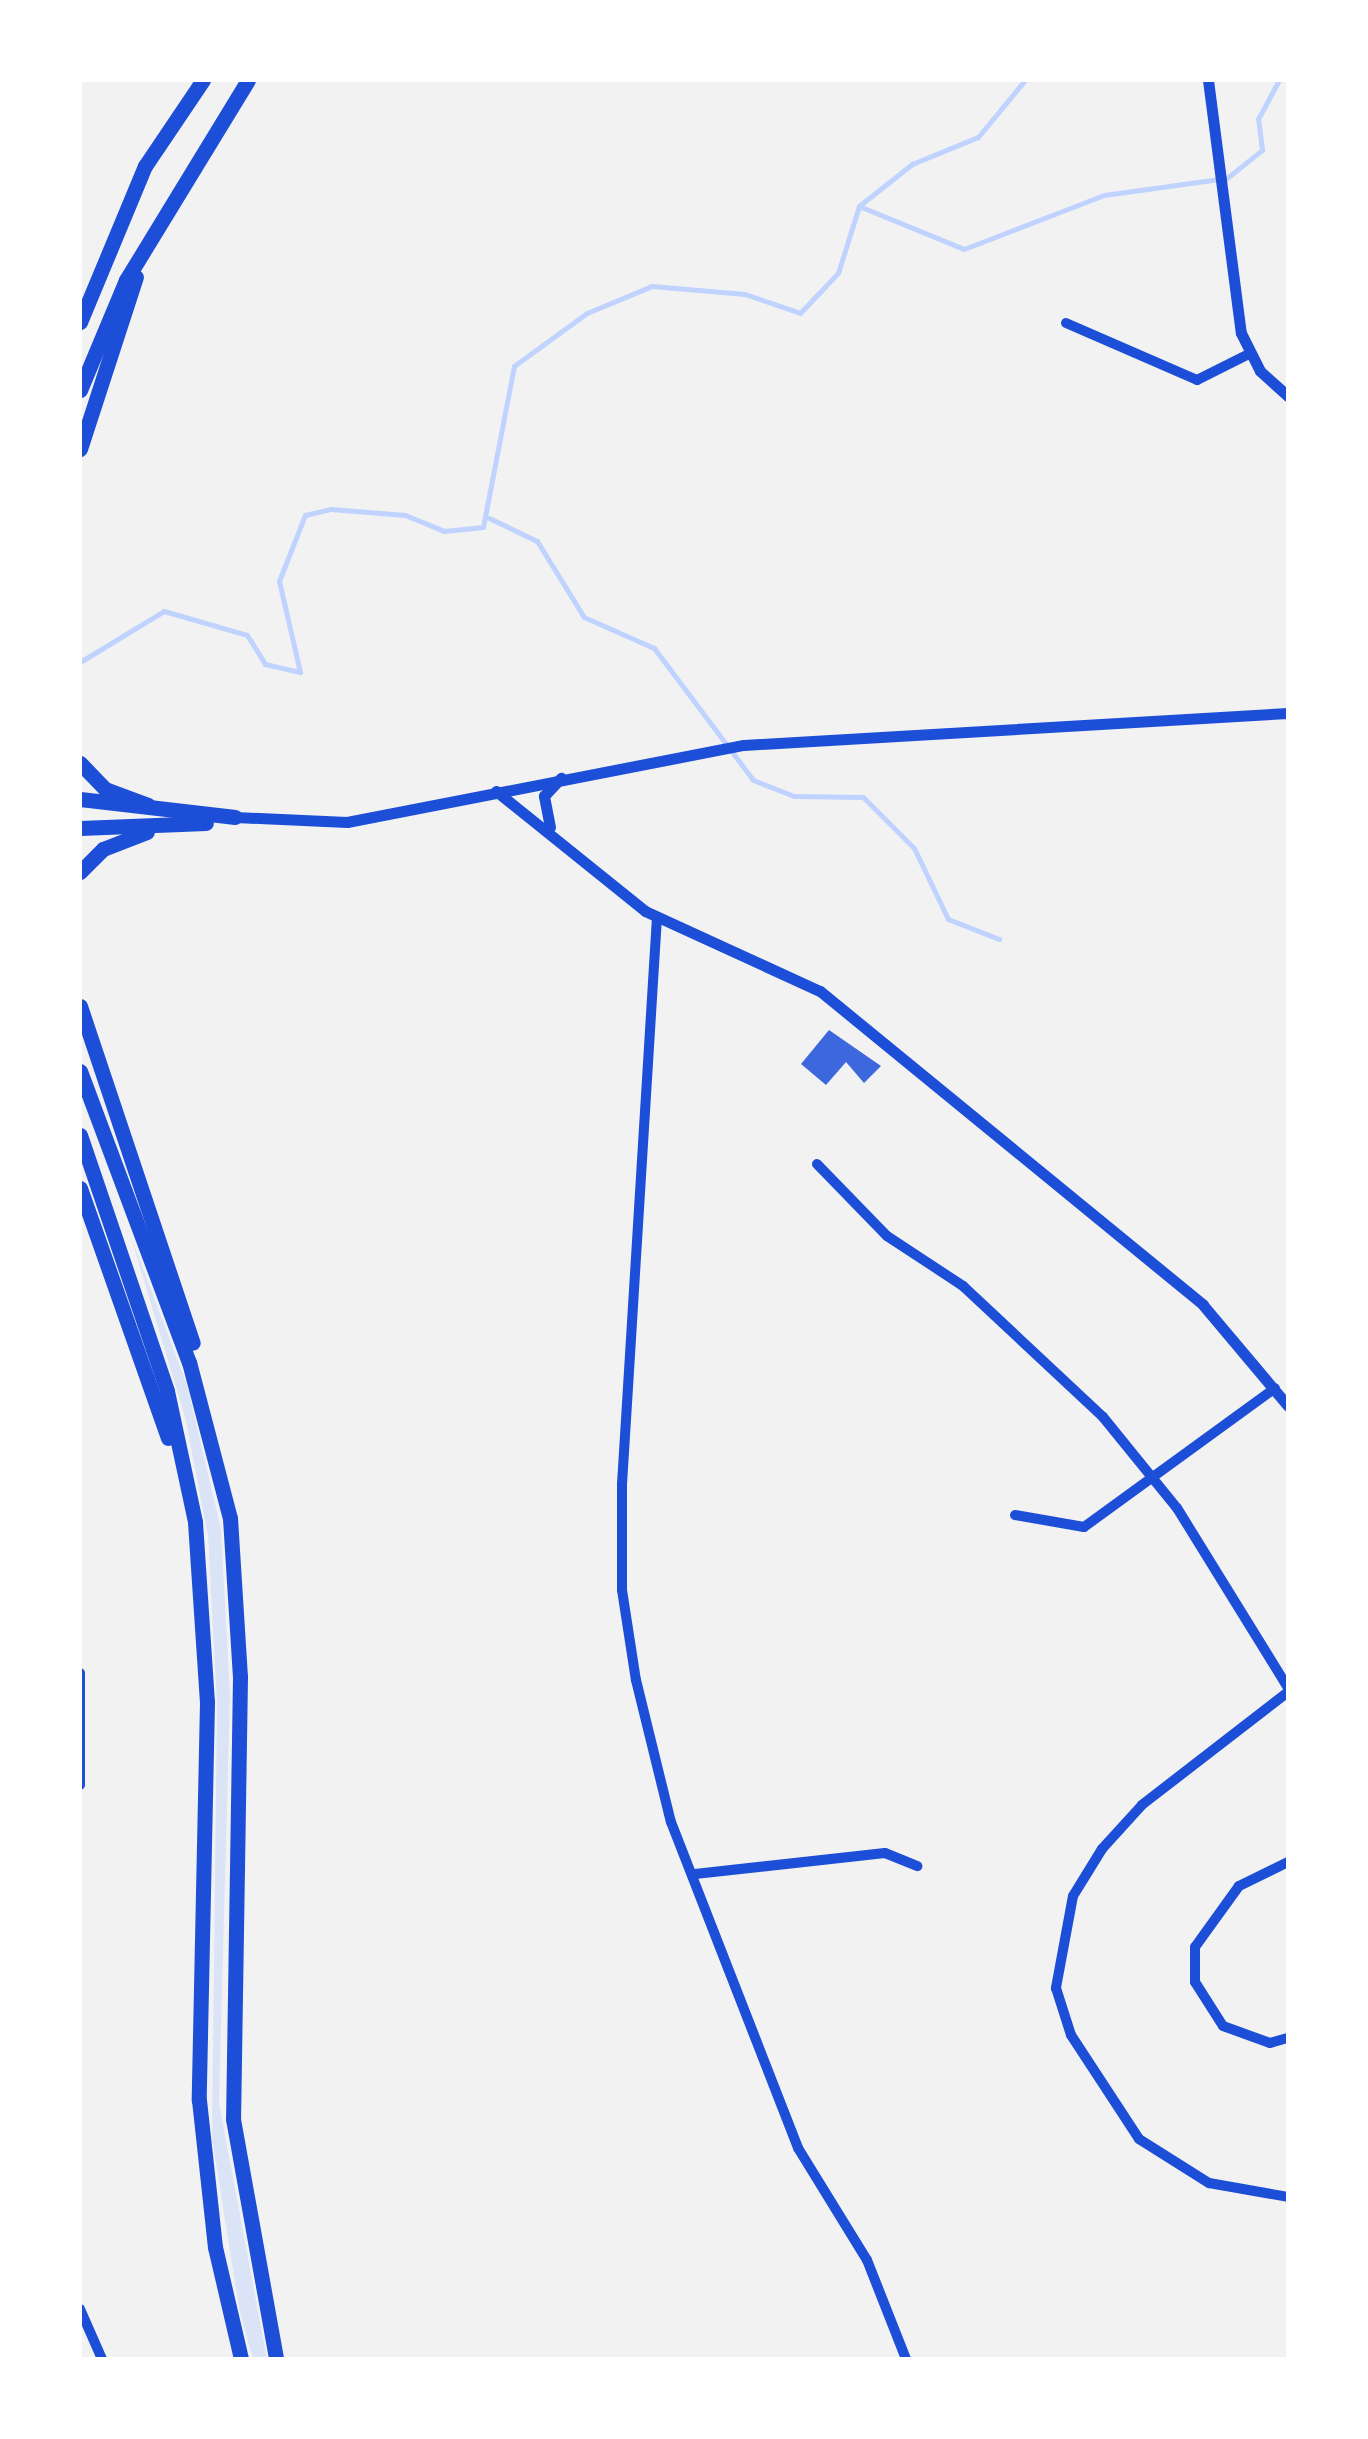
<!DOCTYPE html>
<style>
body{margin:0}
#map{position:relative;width:1368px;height:2439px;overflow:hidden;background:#f2f2f2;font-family:"Zilla Slab",serif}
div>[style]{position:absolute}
.green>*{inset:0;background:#dbe4f7}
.stream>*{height:5px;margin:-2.5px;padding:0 2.5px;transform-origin:2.5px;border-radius:2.5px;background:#bfd3fe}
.building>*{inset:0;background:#3d67dc}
.minor>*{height:10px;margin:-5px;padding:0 5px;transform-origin:5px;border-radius:5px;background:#1d4ed8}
.tertiary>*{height:11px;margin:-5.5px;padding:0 5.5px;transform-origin:5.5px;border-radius:5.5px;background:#1d4ed8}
.trunk>*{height:15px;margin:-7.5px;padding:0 7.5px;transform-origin:7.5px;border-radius:7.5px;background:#1d4ed8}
span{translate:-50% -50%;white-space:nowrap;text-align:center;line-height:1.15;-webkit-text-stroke:8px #fff;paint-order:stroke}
.frame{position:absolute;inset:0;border:82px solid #fff;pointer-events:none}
</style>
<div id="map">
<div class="green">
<i style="clip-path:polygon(130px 1234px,187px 1385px,221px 1529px,230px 1695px,219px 2103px,267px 2359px,253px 2359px,239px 2308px,212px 2138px,217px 1704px,208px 1536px,185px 1417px)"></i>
</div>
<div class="stream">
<i style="left:859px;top:206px;width:68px;rotate:-38.4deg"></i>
<i style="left:912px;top:164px;width:71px;rotate:-22.2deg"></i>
<i style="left:978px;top:137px;width:74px;rotate:-50.5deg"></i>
<i style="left:489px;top:518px;width:53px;rotate:25.6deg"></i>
<i style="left:537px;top:541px;width:89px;rotate:58.3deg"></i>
<i style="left:584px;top:617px;width:77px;rotate:23.9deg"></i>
<i style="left:654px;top:648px;width:165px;rotate:53.1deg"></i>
<i style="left:753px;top:780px;width:44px;rotate:21.3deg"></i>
<i style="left:794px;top:796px;width:69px;rotate:0.8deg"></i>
<i style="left:863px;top:797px;width:72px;rotate:45deg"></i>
<i style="left:914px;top:848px;width:79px;rotate:64.4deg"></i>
<i style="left:948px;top:919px;width:55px;rotate:21.4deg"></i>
<i style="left:80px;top:662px;width:98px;rotate:-31.3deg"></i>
<i style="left:164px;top:611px;width:86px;rotate:16.1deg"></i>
<i style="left:247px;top:635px;width:34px;rotate:58deg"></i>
<i style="left:265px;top:664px;width:36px;rotate:13deg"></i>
<i style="left:300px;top:672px;width:93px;rotate:-103deg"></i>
<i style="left:279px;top:581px;width:71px;rotate:-68.5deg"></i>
<i style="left:305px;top:515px;width:27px;rotate:-13deg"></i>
<i style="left:331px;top:509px;width:74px;rotate:4.6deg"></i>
<i style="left:405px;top:515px;width:42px;rotate:22.3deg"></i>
<i style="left:444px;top:531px;width:39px;rotate:-6deg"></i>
<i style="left:483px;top:527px;width:164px;rotate:-79.1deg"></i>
<i style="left:514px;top:366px;width:90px;rotate:-36deg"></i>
<i style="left:587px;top:313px;width:70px;rotate:-22.6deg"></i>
<i style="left:652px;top:286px;width:93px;rotate:4.9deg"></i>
<i style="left:745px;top:294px;width:58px;rotate:19.1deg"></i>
<i style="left:800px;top:313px;width:55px;rotate:-46.5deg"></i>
<i style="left:838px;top:273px;width:70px;rotate:-72.6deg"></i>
<i style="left:859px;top:206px;width:113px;rotate:22.3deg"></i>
<i style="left:964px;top:249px;width:150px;rotate:-21.1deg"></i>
<i style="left:1104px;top:195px;width:124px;rotate:-7.9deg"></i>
<i style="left:1227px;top:178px;width:45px;rotate:-38.7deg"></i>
<i style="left:1262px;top:150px;width:31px;rotate:-97deg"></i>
<i style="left:1258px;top:119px;width:44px;rotate:-61.7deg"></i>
</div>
<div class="building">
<i style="clip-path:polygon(829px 1030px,881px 1066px,864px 1083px,846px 1062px,826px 1085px,801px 1064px)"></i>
</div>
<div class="minor">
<i style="left:1066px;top:323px;width:143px;rotate:23.5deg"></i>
<i style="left:1197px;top:380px;width:58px;rotate:-26.6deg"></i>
<i style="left:657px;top:917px;width:568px;rotate:93.53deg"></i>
<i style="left:622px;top:1484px;width:106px;rotate:90deg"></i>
<i style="left:622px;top:1590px;width:91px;rotate:81.2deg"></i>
<i style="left:636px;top:1680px;width:146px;rotate:76.2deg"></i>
<i style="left:671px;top:1822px;width:350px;rotate:68.7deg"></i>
<i style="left:798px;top:2148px;width:132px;rotate:58.4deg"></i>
<i style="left:867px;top:2260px;width:106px;rotate:68.5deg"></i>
<i style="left:817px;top:1164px;width:100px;rotate:45.8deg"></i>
<i style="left:887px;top:1236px;width:91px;rotate:33.3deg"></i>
<i style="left:963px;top:1286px;width:192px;rotate:43.1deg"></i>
<i style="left:1103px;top:1417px;width:117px;rotate:50.9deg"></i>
<i style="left:1177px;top:1508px;width:211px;rotate:58.3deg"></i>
<i style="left:1015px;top:1515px;width:70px;rotate:9.9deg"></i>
<i style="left:1084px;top:1527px;width:236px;rotate:-36deg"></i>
<i style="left:80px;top:1673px;width:112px;rotate:90deg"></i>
<i style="left:1288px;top:1692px;width:185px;rotate:142.3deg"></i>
<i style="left:1142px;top:1805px;width:59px;rotate:132.3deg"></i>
<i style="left:1102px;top:1849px;width:55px;rotate:121.7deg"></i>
<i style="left:1073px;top:1896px;width:94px;rotate:100.5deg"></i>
<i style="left:1056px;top:1988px;width:49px;rotate:72.3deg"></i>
<i style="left:1071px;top:2035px;width:124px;rotate:56.8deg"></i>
<i style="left:1139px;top:2139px;width:83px;rotate:32.2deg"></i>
<i style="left:1209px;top:2183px;width:80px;rotate:10deg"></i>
<i style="left:1288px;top:1862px;width:55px;rotate:153.9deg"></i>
<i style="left:1239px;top:1886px;width:75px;rotate:125.8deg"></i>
<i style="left:1195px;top:1947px;width:35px;rotate:90deg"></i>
<i style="left:1195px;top:1982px;width:52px;rotate:57.5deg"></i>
<i style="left:1223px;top:2026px;width:50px;rotate:19.9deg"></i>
<i style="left:1270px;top:2043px;width:19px;rotate:-16deg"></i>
<i style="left:695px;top:1874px;width:191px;rotate:-6.3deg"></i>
<i style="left:885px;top:1853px;width:35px;rotate:22deg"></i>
<i style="left:80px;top:2309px;width:55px;rotate:66.3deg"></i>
</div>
<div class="tertiary">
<i style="left:1208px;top:80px;width:255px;rotate:82.6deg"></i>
<i style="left:1241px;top:333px;width:42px;rotate:63.4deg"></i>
<i style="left:1260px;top:371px;width:38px;rotate:42deg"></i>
<i style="left:496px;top:791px;width:191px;rotate:38.8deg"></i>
<i style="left:645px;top:911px;width:192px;rotate:24.6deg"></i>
<i style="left:820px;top:991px;width:495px;rotate:39.3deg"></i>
<i style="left:1203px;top:1305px;width:132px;rotate:49.9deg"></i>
<i style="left:235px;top:817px;width:112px;rotate:2.6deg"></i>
<i style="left:347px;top:822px;width:404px;rotate:-11deg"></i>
<i style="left:744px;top:745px;width:545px;rotate:-3.37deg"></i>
<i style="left:550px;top:827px;width:32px;rotate:-101deg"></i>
<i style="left:544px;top:796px;width:25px;rotate:-47deg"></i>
</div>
<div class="trunk">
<i style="left:80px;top:322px;width:169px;rotate:-67.4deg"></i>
<i style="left:145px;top:166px;width:104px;rotate:-56deg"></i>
<i style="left:80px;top:390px;width:119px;rotate:-67.3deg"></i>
<i style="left:126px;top:280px;width:234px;rotate:-58.6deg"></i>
<i style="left:80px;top:449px;width:181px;rotate:-72deg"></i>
<i style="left:80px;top:763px;width:36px;rotate:46deg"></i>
<i style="left:105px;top:789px;width:46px;rotate:20.4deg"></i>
<i style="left:80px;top:799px;width:156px;rotate:6.6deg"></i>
<i style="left:80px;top:828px;width:126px;rotate:-2.3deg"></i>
<i style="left:80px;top:872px;width:33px;rotate:-45deg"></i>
<i style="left:103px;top:849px;width:47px;rotate:-21.1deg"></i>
<i style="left:80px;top:1006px;width:355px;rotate:71.5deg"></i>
<i style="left:80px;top:1071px;width:311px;rotate:69.5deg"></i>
<i style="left:189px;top:1362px;width:161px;rotate:75.3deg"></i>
<i style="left:230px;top:1518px;width:159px;rotate:86.4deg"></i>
<i style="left:240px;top:1677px;width:442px;rotate:90.9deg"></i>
<i style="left:233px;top:2119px;width:244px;rotate:79.8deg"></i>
<i style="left:80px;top:1135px;width:270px;rotate:71.2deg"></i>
<i style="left:167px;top:1391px;width:134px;rotate:77.9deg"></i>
<i style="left:195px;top:1522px;width:180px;rotate:86.2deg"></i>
<i style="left:207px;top:1702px;width:398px;rotate:91.2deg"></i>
<i style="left:199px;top:2100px;width:148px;rotate:83.8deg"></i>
<i style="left:215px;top:2247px;width:115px;rotate:76.9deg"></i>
<i style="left:80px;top:1188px;width:265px;rotate:70.6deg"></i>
</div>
<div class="frame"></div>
</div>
